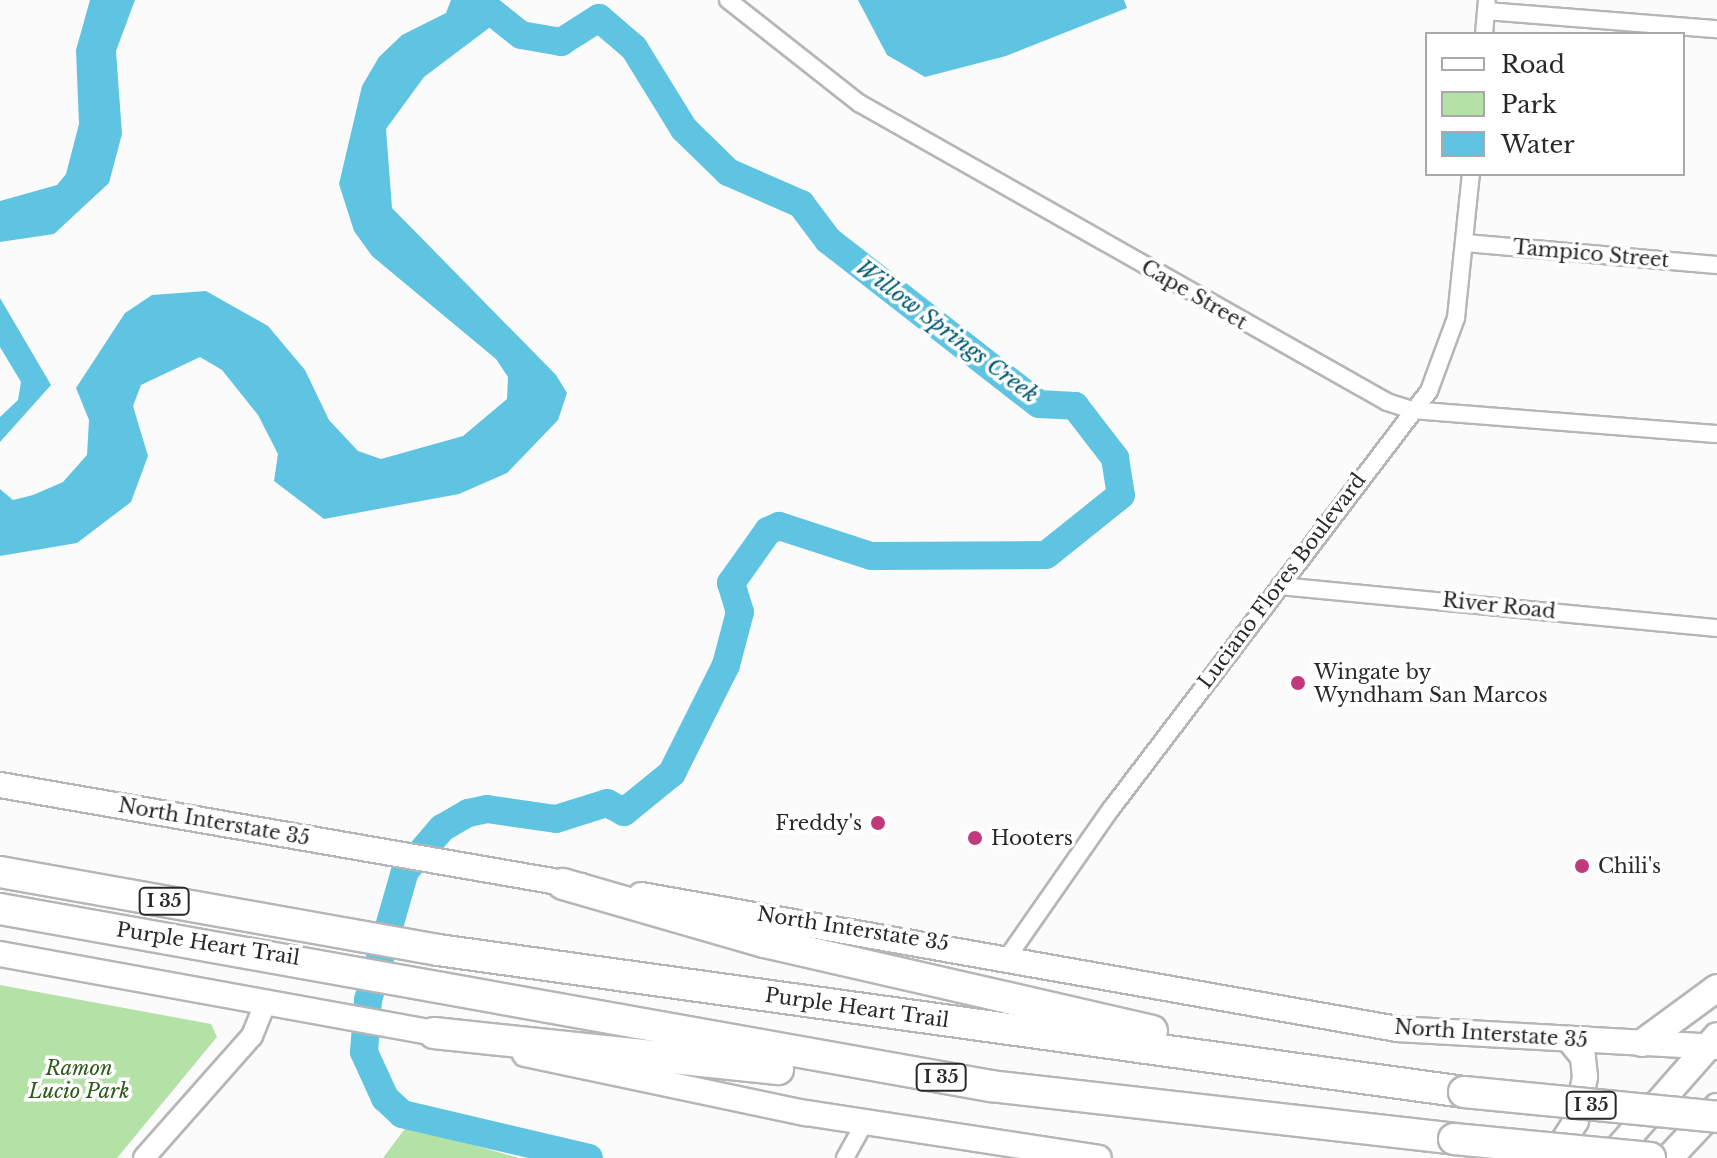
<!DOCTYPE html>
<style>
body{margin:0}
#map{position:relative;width:1717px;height:1158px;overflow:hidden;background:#fbfbfc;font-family:"Libre Baskerville",serif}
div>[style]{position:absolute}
.green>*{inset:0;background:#b4e1a5}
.water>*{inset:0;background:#5fc4e2}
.river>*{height:28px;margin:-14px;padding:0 14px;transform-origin:14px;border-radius:14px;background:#5fc4e2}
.roads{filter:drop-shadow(2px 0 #b5b6b7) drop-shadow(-2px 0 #b5b6b7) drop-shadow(0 2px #b5b6b7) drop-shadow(0 -2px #b5b6b7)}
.minor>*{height:16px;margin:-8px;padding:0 8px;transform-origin:8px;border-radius:8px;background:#fff}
.tertiary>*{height:20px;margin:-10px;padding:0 10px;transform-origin:10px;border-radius:10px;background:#fff}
.secondary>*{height:24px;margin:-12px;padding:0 12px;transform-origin:12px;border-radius:12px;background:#fff}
.primary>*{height:26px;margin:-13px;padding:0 13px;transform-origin:13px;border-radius:13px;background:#fff}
.motorway>*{height:30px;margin:-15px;padding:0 15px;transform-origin:15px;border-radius:15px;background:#fff}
.bridges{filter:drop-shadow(2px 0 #b5b6b7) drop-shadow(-2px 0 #b5b6b7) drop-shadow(0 2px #b5b6b7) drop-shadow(0 -2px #b5b6b7)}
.motorway-bridge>*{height:30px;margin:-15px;padding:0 15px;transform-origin:15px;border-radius:15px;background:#fff}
.dots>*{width:22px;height:22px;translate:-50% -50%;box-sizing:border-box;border:4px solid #fff;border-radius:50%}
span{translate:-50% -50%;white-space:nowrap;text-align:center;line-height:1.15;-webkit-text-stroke:7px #fff;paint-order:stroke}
.shield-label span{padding:2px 6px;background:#fff;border:2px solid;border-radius:6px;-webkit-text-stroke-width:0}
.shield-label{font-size:18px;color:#292929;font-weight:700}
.street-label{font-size:20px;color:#292929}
.poi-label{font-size:20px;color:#292929}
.left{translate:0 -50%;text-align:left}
.right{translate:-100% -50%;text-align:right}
.park-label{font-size:20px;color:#2c5a1b;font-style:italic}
.water-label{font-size:22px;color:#005a6f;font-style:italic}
.legend{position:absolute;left:1425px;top:32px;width:260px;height:144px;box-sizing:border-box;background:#fff;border:2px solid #a9a9a9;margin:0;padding:10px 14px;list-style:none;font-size:24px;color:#292929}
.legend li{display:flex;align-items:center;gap:16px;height:40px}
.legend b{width:40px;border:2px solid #a9a9a9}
</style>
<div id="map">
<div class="green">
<i style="clip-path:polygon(0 985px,211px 1024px,217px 1037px,117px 1158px,0 1158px)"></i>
<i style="clip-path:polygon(407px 1126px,519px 1158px,383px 1158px)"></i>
</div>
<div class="water">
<i style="clip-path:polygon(90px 0,135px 0,116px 51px,122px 134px,109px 183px,54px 234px,0 242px,0 201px,57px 185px,66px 174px,79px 124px,76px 50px)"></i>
<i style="clip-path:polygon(451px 0,490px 0,493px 25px,424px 77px,386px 129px,392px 208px,556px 375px,567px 393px,558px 420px,507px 473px,459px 494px,324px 519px,274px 481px,278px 454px,258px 415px,222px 370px,200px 357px,141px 385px,133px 406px,148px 456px,131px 502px,77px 543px,0 556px,0 489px,13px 500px,33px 495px,63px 482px,87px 455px,89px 420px,76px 388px,125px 313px,152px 295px,206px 291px,268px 326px,305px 370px,329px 420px,358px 451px,381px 459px,463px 436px,507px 399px,508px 377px,496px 359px,372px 256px,354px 231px,339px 184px,362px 86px,379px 57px,402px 35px,446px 13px)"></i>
<i style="clip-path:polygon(858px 0,1124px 0,1127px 8px,1006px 56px,925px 77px,887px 55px)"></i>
<i style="clip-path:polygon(0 298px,51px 385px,0 442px,0 417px,18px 400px,21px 382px,0 347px)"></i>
</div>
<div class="river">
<i style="left:477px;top:0;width:56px;rotate:38.5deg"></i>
<i style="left:521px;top:35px;width:41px;rotate:9.9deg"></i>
<i style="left:561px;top:42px;width:45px;rotate:-32.3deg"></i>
<i style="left:599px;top:18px;width:46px;rotate:40.6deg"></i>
<i style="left:634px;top:48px;width:95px;rotate:58.3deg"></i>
<i style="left:684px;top:129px;width:62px;rotate:44.3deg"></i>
<i style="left:728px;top:172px;width:80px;rotate:23.7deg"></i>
<i style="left:801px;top:204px;width:45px;rotate:53.1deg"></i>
<i style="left:828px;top:240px;width:267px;rotate:37.9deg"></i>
<i style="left:1039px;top:404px;width:36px;rotate:3deg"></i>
<i style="left:1075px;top:406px;width:66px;rotate:52.4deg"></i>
<i style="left:1115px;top:458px;width:37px;rotate:81deg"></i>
<i style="left:1121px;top:495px;width:96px;rotate:141.3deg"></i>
<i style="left:1046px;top:555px;width:175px;rotate:179.7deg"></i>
<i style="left:871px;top:556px;width:97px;rotate:-161.9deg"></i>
<i style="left:779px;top:526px;width:12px;rotate:156deg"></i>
<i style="left:768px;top:531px;width:64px;rotate:125.4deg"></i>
<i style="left:731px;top:583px;width:30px;rotate:73deg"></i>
<i style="left:740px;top:612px;width:55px;rotate:104.8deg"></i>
<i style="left:726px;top:665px;width:121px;rotate:116.6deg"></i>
<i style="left:672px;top:773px;width:62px;rotate:140.9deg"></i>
<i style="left:624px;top:812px;width:19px;rotate:-152deg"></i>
<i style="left:607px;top:803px;width:53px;rotate:162.6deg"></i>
<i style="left:556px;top:819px;width:70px;rotate:-171.8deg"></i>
<i style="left:487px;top:809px;width:19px;rotate:168deg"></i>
<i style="left:468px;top:813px;width:30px;rotate:150deg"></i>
<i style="left:442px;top:828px;width:57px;rotate:130.7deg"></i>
<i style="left:405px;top:871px;width:134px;rotate:106deg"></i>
<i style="left:368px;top:1000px;width:52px;rotate:94.4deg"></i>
<i style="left:364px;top:1052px;width:51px;rotate:65.5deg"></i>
<i style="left:385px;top:1098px;width:23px;rotate:43deg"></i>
<i style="left:402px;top:1114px;width:192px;rotate:13.2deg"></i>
</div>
<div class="roads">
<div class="minor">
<i style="left:728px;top:0;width:167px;rotate:38.2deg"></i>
<i style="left:859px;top:103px;width:607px;rotate:29.52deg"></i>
<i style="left:1387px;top:402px;width:25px;rotate:18deg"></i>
<i style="left:1411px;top:410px;width:307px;rotate:4.5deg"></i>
<i style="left:1486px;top:11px;width:232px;rotate:4.5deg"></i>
<i style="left:1484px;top:34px;width:32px;rotate:-85deg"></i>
<i style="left:1465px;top:243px;width:253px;rotate:5deg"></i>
<i style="left:1280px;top:586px;width:439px;rotate:5.5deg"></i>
<i style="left:1009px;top:955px;width:178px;rotate:-55.1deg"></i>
<i style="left:1111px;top:809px;width:525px;rotate:-52.74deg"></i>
<i style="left:1429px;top:391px;width:78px;rotate:-69.7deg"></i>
<i style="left:1456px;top:318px;width:145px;rotate:-84.1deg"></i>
<i style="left:845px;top:1158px;width:41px;rotate:-60.9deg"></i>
</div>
<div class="tertiary">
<i style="left:144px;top:1158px;width:163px;rotate:-48.5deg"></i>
<i style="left:252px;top:1036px;width:38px;rotate:-68deg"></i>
</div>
<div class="secondary">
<i style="left:0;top:785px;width:590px;rotate:9.86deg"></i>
<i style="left:641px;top:895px;width:768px;rotate:10.05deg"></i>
<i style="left:1397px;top:1029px;width:321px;rotate:3.2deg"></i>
<i style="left:0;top:954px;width:457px;rotate:10.3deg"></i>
<i style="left:525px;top:1054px;width:287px;rotate:11.9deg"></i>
<i style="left:806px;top:1113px;width:296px;rotate:8.7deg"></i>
<i style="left:1552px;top:1158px;width:44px;rotate:-57deg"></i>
<i style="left:1576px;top:1121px;width:45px;rotate:-78.4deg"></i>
<i style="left:1585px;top:1077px;width:20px;rotate:-96deg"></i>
<i style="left:1583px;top:1057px;width:22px;rotate:-129deg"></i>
</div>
<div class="primary">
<i style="left:1642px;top:1043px;width:93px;rotate:-36.3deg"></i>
<i style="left:1610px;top:1158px;width:162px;rotate:-48.7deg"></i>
<i style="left:1669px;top:1158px;width:70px;rotate:-46.7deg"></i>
</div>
<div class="motorway">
<i style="left:0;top:872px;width:445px;rotate:10.1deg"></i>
<i style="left:438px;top:950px;width:1036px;rotate:7.88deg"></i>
<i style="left:563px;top:884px;width:209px;rotate:16.1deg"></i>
<i style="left:764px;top:942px;width:398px;rotate:12.9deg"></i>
<i style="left:0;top:909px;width:1007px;rotate:10.13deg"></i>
<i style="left:991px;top:1086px;width:466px;rotate:6.5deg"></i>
<i style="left:434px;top:1033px;width:346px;rotate:6deg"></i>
</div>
</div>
<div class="bridges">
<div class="motorway-bridge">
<i style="left:1464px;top:1092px;width:254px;rotate:5.6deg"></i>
<i style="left:1454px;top:1139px;width:197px;rotate:5.5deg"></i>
</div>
</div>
<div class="dots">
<i style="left:1298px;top:683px;background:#c13a7b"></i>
<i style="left:878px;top:823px;background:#c13a7b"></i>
<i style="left:975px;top:838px;background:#c13a7b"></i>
<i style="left:1582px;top:866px;background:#c13a7b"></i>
</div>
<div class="shield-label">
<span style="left:164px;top:901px">I 35</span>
<span style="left:941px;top:1077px">I 35</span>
<span style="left:1591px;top:1105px">I 35</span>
</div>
<div class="street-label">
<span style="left:1591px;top:254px;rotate:5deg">Tampico Street</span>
<span style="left:1194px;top:295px;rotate:30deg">Cape Street</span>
<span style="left:1282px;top:581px;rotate:-53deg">Luciano Flores Boulevard</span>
<span style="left:1499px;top:606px;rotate:6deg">River Road</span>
<span style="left:214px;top:822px;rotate:10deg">North Interstate 35</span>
<span style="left:853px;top:929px;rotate:9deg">North Interstate 35</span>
<span style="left:208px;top:944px;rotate:9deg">Purple Heart Trail</span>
<span style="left:857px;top:1008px;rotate:8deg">Purple Heart Trail</span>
<span style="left:1491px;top:1034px;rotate:4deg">North Interstate 35</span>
</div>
<div class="poi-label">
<span class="left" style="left:1314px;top:684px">Wingate by<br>Wyndham San Marcos</span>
<span class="right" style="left:862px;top:823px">Freddy's</span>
<span class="left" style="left:991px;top:838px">Hooters</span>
<span class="left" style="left:1598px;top:866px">Chili's</span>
</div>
<div class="park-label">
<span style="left:79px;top:1080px">Ramon<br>Lucio Park</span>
</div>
<div class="water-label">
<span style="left:947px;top:331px;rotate:37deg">Willow Springs Creek</span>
</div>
<ul class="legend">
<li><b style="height:10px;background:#fff"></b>Road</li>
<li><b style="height:22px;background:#b4e1a5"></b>Park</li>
<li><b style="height:22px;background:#5fc4e2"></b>Water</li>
</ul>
</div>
